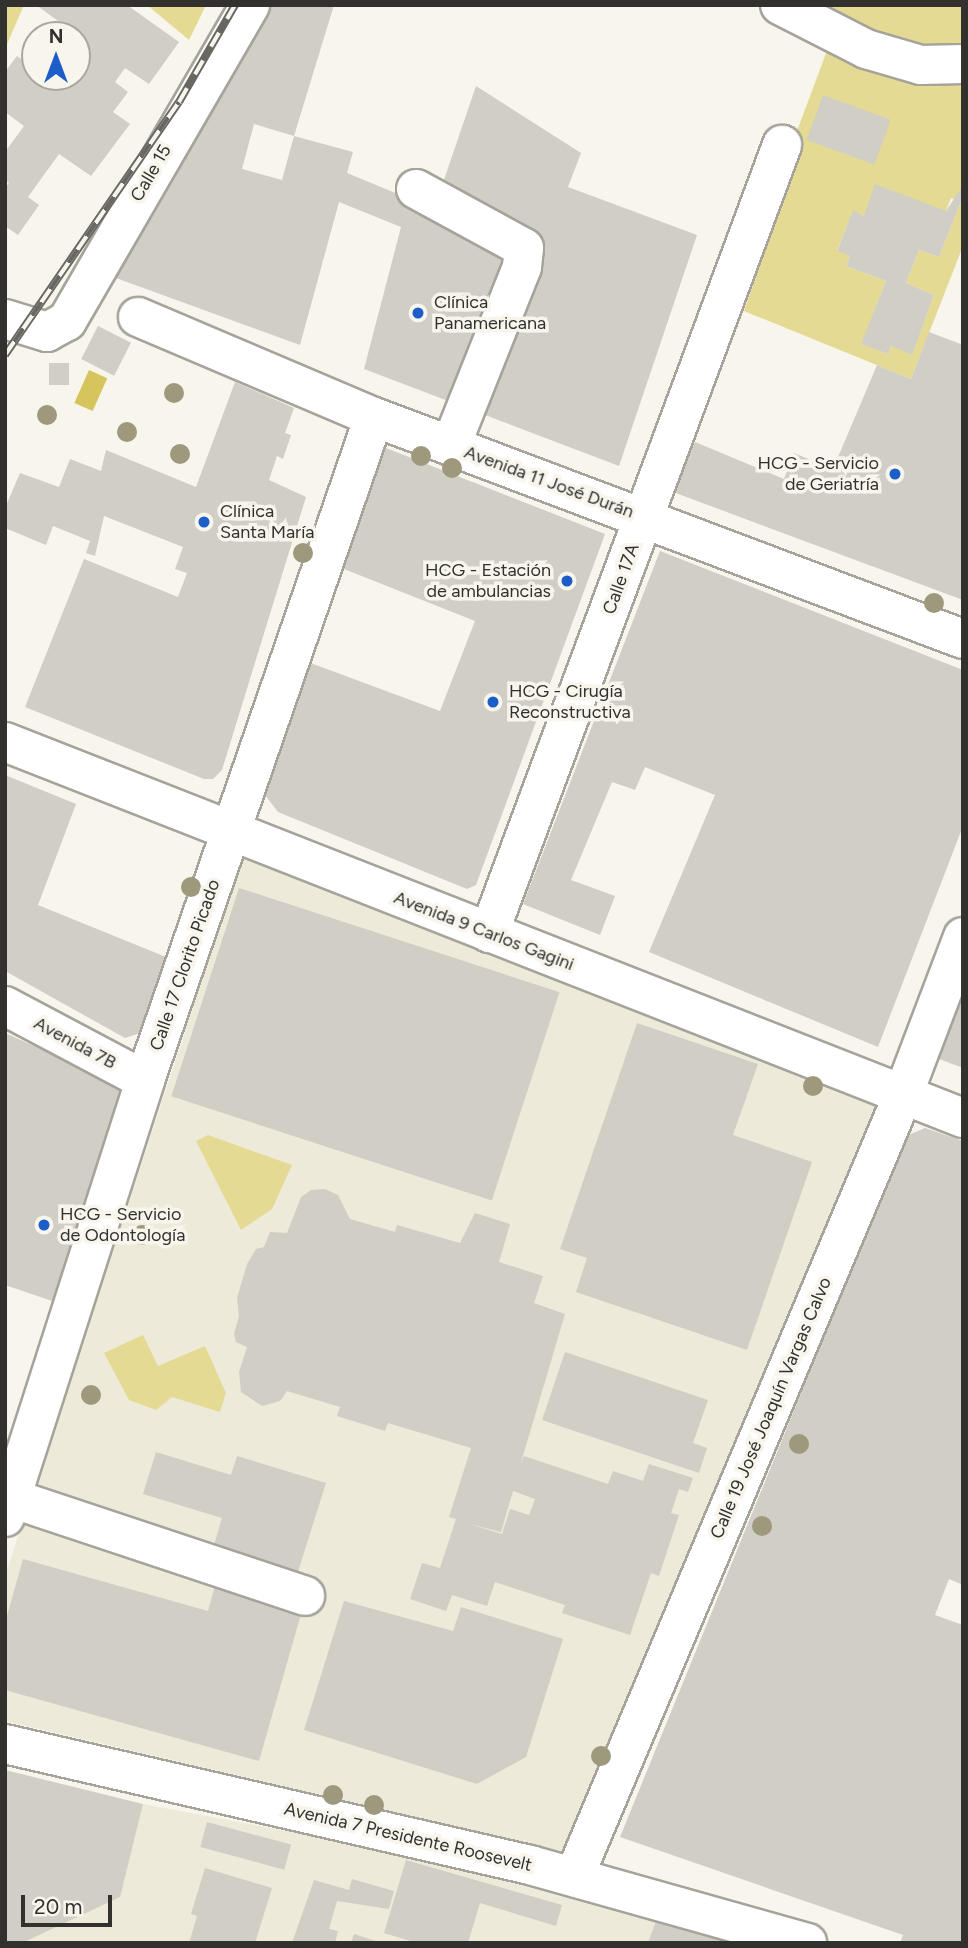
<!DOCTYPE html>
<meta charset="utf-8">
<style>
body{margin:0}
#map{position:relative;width:968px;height:1948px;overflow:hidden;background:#f7f5ec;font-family:Figtree,sans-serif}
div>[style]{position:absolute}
.built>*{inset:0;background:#edeada}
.green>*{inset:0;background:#e5da93}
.water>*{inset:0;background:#d6c55d;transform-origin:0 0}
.building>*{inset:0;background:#d0cec5;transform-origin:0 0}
.roads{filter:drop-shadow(2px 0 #a5a39a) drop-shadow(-2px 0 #a5a39a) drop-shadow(0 2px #a5a39a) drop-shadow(0 -2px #a5a39a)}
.minor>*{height:38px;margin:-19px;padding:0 19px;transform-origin:19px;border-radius:19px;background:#fff}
.rail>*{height:8px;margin-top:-4px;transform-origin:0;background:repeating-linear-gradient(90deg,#f7f5ec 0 16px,#686762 0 32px);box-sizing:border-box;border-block:2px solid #686762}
.trees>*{width:20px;height:20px;margin:-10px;border-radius:50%;background:#9e997d}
.dots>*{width:19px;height:19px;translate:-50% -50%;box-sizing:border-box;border:4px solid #f7f5ec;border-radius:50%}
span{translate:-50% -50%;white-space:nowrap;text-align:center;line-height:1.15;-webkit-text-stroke:7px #f7f5ec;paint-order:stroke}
.street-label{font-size:18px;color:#32312e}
.poi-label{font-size:18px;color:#32312e}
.left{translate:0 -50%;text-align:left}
.right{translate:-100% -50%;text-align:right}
.frame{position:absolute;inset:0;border:7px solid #32312e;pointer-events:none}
.north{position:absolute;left:21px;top:21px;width:70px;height:70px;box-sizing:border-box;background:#f7f5ec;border:2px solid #a8a7a0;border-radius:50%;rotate:0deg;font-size:19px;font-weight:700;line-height:28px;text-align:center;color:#32312e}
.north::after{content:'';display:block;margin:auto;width:24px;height:32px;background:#1c5dc9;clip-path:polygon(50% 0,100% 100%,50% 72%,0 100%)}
.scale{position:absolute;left:21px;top:1895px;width:91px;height:32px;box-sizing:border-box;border:4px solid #32312e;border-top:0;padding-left:9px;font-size:21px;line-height:24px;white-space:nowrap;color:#32312e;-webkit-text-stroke:5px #f7f5ec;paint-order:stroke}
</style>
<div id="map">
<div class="built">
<i style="clip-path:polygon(243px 857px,884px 1100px,566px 1852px,5px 1721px,5px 1576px)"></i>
<i style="clip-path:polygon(143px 1804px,403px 1853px,730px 1943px,22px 1943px)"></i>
</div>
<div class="green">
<i style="clip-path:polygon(5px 5px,24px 5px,5px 49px)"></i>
<i style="clip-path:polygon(147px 5px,206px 5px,189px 40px)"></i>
<i style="clip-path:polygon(822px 5px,963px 5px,963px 46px,933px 46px,876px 34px)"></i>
<i style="clip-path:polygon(831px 40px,963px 70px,963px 185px,957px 200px,951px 198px,946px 211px,864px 216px,853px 211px,837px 250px,850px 256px,846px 266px,886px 281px,862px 344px,888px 354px,891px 346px,912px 354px,934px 295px,906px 283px,919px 250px,939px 257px,963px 197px,963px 246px,911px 379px,744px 311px,786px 191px,776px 187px)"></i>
<i style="clip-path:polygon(208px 1135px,292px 1165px,272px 1209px,241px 1230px,196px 1141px)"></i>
<i style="clip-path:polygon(143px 1335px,158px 1366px,205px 1346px,226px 1393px,220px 1412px,172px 1397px,156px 1410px,129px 1400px,104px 1353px)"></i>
</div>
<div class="water">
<i style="left:89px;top:370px;width:20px;height:36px;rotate:24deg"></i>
</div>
<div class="building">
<i style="clip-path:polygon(36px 5px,127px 5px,179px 42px,149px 84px,125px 68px,115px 82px,128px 92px,113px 112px,130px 124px,91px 176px,59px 154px,28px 197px,39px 205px,18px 235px,5px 226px,5px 188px,9px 183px,5px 180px,5px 152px,24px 126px,5px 112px,5px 72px,17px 56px,35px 69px,35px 77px,52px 81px,56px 77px,77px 77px,77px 47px,83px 39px)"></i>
<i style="clip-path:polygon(262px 5px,334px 5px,294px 136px,254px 124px,242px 169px,282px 180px,294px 136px,353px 152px,347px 173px,434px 209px,476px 86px,581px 153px,568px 187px,697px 235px,619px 466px,364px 369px,401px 227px,339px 202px,300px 345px,116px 278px,176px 176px,202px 107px)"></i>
<i style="left:823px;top:95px;width:72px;height:48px;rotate:20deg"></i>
<i style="clip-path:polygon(875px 184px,946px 211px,963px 185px,963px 197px,939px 257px,919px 250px,906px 283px,934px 295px,912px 355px,891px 346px,888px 354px,861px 344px,886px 281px,846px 266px,850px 256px,837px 251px,853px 210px,864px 216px)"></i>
<i style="left:98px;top:326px;width:37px;height:37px;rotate:27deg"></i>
<i style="clip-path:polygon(929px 332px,963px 345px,963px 600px,673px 492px,695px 442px,784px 479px,794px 453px,833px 469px,877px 365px,911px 379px)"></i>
<i style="left:49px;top:363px;width:20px;height:22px"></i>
<i style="clip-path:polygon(235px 382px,294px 408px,285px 433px,291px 435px,283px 459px,277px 456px,269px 480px,306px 497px,222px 770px,213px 779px,204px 779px,25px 707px,84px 559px,178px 597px,187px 573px,175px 569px,183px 547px,104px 516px,95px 556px,86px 553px,90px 541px,53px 526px,46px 545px,5px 528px,5px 508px,20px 473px,59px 487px,70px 459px,101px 471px,106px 450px,196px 487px)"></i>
<i style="clip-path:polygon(386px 448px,605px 534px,476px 885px,467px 889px,278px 812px,265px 795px,308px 662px,440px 711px,475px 621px,344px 569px,374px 453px)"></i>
<i style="clip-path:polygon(660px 551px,963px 670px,963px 826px,878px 1047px,649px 952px,715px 795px,645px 767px,635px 790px,612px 782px,571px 880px,615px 896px,600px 935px,523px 904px)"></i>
<i style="clip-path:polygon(5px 775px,76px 804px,38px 905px,166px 957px,140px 1033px,125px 1038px,5px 971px)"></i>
<i style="left:239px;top:888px;width:337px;height:219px;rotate:18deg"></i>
<i style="clip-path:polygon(963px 989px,963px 1068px,934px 1057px)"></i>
<i style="clip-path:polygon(637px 1023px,758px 1064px,733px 1135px,812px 1162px,747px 1350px,576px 1292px,587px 1258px,560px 1249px)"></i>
<i style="clip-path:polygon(5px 1033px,115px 1082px,124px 1096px,58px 1303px,5px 1285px)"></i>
<i style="clip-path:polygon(925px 1128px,963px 1141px,963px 1585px,949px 1579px,935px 1615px,963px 1625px,963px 1943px,900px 1943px,903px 1935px,620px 1837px,906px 1136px)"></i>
<i style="clip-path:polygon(evenodd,325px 1189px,338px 1195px,350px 1219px,395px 1232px,397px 1225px,460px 1243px,475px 1213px,510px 1224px,499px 1262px,543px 1276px,534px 1303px,565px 1314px,520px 1466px,524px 1456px,608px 1484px,613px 1471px,643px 1481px,649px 1464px,693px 1478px,688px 1492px,679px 1489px,671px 1513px,679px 1515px,659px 1576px,651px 1573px,630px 1635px,562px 1613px,565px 1605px,495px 1582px,487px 1606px,452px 1595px,446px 1611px,410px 1599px,422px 1563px,440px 1568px,456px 1519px,449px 1517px,471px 1448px,388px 1423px,385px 1431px,337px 1416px,340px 1407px,287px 1391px,280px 1401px,262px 1406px,241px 1392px,239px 1372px,247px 1347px,236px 1342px,234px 1334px,239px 1316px,237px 1298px,247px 1264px,256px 1249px,264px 1247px,270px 1232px,287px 1233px,301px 1197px,311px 1190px,325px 1189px,513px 1491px,535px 1499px,529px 1515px,510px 1509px,502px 1534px,466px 1523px,501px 1532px,513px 1491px)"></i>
<i style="clip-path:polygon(565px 1352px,708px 1400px,693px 1443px,707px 1448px,699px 1473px,542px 1420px)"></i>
<i style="clip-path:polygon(156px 1452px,231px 1475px,237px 1456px,326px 1483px,296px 1578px,212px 1552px,222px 1518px,143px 1494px)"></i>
<i style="clip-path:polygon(23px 1559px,208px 1611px,216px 1582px,303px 1607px,259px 1761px,5px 1690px,5px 1623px)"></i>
<i style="clip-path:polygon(344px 1601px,453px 1631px,461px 1607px,563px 1639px,526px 1757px,477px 1784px,304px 1730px)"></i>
<i style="clip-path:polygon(5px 1770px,143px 1804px,120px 1897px,22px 1943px,5px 1943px)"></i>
<i style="left:207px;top:1822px;width:87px;height:26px;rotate:15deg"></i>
<i style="clip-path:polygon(406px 1860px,562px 1905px,556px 1926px,480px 1903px,468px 1943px,417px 1943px,384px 1933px)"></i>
<i style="clip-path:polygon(205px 1868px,272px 1888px,255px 1943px,189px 1943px,197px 1916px,191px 1914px)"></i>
<i style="clip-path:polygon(352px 1879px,394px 1891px,389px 1909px,337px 1901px,329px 1929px,338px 1931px,335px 1943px,292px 1943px,314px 1880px,349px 1890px)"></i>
<i style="clip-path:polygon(656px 1921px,728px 1942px,728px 1943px,648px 1943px)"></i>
<i style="clip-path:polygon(354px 1934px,379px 1942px,379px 1943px,351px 1943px)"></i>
</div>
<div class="roads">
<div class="minor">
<i style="left:780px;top:5px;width:97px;rotate:27.1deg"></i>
<i style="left:866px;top:49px;width:57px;rotate:16.2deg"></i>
<i style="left:921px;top:65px;width:42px;rotate:-1.4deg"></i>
<i style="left:416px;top:189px;width:123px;rotate:28.6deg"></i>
<i style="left:524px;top:248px;width:19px;rotate:96deg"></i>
<i style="left:522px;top:267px;width:192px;rotate:111.7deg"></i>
<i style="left:138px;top:317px;width:256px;rotate:23deg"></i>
<i style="left:374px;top:417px;width:629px;rotate:20.65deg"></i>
<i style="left:5px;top:319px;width:44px;rotate:17.2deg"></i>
<i style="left:47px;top:332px;width:23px;rotate:-29deg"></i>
<i style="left:67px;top:321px;width:365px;rotate:-59.9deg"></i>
<i style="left:5px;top:742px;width:1029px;rotate:21.43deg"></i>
<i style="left:489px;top:933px;width:841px;rotate:-69.6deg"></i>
<i style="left:5px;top:1006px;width:158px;rotate:27.9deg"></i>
<i style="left:11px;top:1498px;width:310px;rotate:18.4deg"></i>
<i style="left:5px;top:1517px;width:459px;rotate:-72.2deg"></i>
<i style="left:145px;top:1080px;width:701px;rotate:-70.95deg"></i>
<i style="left:5px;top:1744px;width:539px;rotate:12.98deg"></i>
<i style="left:530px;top:1865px;width:288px;rotate:15.7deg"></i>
<i style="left:574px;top:1877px;width:848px;rotate:-67.18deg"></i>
<i style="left:903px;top:1095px;width:169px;rotate:-69.2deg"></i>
</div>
</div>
<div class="rail">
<i style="left:5px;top:355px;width:307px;rotate:-55.5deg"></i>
<i style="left:179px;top:102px;width:112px;rotate:-60deg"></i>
</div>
<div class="trees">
<i style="left:174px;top:393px"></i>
<i style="left:47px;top:415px"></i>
<i style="left:127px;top:432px"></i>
<i style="left:180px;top:454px"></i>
<i style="left:421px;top:456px"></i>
<i style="left:452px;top:468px"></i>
<i style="left:303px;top:553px"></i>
<i style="left:934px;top:603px"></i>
<i style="left:191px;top:887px"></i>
<i style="left:813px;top:1086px"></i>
<i style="left:142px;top:1235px"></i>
<i style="left:91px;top:1395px"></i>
<i style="left:799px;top:1444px"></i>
<i style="left:762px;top:1526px"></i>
<i style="left:601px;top:1756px"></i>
<i style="left:333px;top:1795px"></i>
<i style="left:374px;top:1805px"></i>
</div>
<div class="dots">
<i style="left:418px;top:313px;background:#1c5dc9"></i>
<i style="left:895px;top:474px;background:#1c5dc9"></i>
<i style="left:204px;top:522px;background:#1c5dc9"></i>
<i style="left:567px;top:581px;background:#1c5dc9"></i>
<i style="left:493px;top:702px;background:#1c5dc9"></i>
<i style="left:44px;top:1225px;background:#1c5dc9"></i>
</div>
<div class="street-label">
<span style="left:151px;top:173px;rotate:-60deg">Calle 15</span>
<span style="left:549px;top:482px;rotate:20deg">Avenida 11 José Durán</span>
<span style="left:621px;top:579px;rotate:-70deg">Calle 17A</span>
<span style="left:484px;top:931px;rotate:21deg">Avenida 9 Carlos Gagini</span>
<span style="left:185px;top:965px;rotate:-71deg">Calle 17 Clorito Picado</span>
<span style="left:75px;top:1043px;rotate:28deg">Avenida 7B</span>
<span style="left:771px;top:1408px;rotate:-67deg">Calle 19 José Joaquín Vargas Calvo</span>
<span style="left:408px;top:1837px;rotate:13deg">Avenida 7 Presidente Roosevelt</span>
</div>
<div class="poi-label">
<span class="left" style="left:434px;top:313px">Clínica<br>Panamericana</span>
<span class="right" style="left:879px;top:474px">HCG - Servicio<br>de Geriatría</span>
<span class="left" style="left:220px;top:522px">Clínica<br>Santa María</span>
<span class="right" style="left:551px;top:581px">HCG - Estación<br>de ambulancias</span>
<span class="left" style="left:509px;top:702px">HCG - Cirugía<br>Reconstructiva</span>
<span class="left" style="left:60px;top:1225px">HCG - Servicio<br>de Odontología</span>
</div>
<div class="frame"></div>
<div class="north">N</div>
<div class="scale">20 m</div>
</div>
